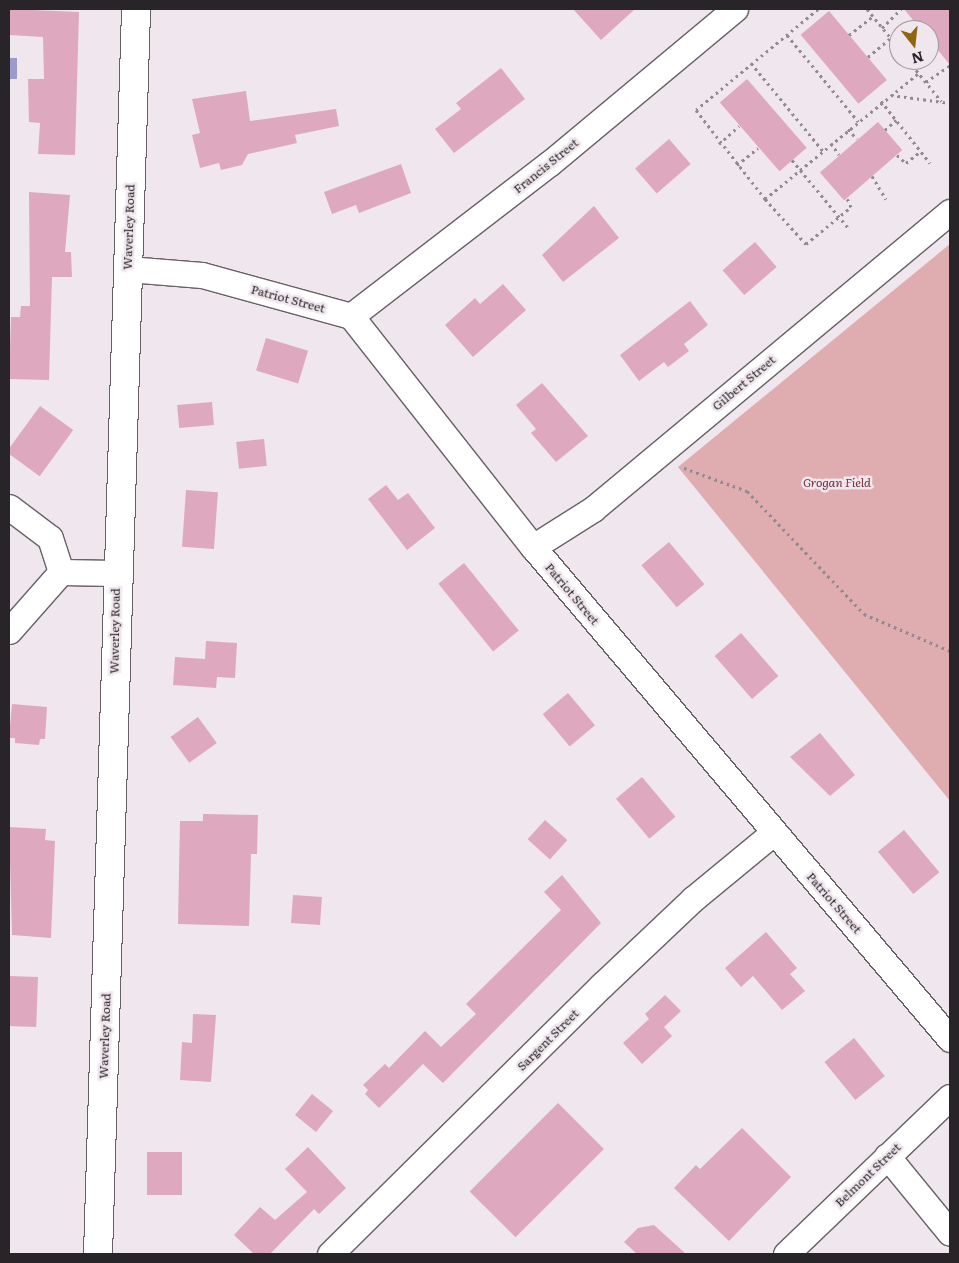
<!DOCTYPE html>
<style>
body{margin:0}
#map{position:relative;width:959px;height:1263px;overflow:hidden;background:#f0e6ee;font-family:Literata,serif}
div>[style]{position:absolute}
.green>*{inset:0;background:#dfadb0}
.water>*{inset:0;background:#9c9ac8;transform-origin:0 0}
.building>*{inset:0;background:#dea9bf;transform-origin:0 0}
.path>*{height:3px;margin-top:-1.5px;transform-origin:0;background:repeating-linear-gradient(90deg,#918a90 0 2.5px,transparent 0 6.5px)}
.roads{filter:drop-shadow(1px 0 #686067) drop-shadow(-1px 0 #686067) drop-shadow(0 1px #686067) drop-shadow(0 -1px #686067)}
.minor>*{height:25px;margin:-12.5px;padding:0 12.5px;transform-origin:12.5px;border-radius:12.5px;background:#fff}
.tertiary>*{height:28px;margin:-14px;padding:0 14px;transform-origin:14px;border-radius:14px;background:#fff}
span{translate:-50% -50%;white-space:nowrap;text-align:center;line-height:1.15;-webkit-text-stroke:5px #f0e6ee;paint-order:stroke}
.street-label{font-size:12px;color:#282427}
.park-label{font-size:12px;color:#76313a;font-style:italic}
.frame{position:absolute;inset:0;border:10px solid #282427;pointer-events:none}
.north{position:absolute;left:889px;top:20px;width:50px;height:50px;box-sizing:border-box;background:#f0e6ee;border:1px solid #a0989e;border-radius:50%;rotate:164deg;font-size:14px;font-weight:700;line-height:20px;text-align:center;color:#282427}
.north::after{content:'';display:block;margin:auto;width:18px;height:22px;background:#8f660d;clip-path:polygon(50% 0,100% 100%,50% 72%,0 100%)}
</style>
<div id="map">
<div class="green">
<i style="clip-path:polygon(950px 244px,950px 801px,678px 467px)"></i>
</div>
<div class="water">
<i style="left:9px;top:58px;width:8px;height:21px"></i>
</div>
<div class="building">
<i style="clip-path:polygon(9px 9px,79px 12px,75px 155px,38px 154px,40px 123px,29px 122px,28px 79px,44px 79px,43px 37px,9px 35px)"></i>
<i style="clip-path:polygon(573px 9px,635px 9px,601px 40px)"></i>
<i style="clip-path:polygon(904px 9px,950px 9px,950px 65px,929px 39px,929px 30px,921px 30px)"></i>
<i style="left:829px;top:11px;width:90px;height:37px;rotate:50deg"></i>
<i style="clip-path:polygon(501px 68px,525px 99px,454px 153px,435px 129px,461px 109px,456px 103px)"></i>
<i style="left:747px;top:79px;width:91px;height:36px;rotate:49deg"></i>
<i style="clip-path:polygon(246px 91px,250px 121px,336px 109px,339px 126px,295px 135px,297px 143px,248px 154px,242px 165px,221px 170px,219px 163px,200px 168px,192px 135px,200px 133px,192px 99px)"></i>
<i style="left:878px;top:122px;width:37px;height:77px;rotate:49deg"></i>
<i style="left:669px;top:139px;width:33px;height:45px;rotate:49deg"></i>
<i style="clip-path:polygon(401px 164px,411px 193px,359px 213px,356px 205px,332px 214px,324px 192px)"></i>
<i style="clip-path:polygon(29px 192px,70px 195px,65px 252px,71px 252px,72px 277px,52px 277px,49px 380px,9px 379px,11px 317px,20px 317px,21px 306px,30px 306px)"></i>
<i style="clip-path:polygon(594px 206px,619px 238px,563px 282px,542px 255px)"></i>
<i style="left:755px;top:242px;width:33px;height:43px;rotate:49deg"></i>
<i style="clip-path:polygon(503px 284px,526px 310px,473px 357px,445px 325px,475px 298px,480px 304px)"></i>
<i style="clip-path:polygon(690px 301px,708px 325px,684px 344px,689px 351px,668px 367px,664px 362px,639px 381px,620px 355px)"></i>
<i style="left:266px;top:338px;width:44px;height:34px;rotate:17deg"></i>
<i style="clip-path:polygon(542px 383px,588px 436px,556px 462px,531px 433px,536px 429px,516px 405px)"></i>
<i style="left:212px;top:402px;width:23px;height:35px;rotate:85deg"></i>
<i style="left:40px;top:406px;width:41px;height:57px;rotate:36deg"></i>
<i style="left:264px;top:439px;width:27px;height:28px;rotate:84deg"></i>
<i style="clip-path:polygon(386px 485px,398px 500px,408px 493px,435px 528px,407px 550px,368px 499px)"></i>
<i style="left:186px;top:490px;width:32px;height:57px;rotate:4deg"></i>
<i style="left:669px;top:542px;width:55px;height:36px;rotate:50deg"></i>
<i style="left:464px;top:563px;width:87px;height:33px;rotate:51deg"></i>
<i style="left:741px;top:633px;width:57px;height:35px;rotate:49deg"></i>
<i style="clip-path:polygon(206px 641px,237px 643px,235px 678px,217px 677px,216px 688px,173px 685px,175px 657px,205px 659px)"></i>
<i style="left:568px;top:693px;width:42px;height:33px;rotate:50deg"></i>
<i style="clip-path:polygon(12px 704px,47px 707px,45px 739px,40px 739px,39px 745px,15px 743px,15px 738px,9px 738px)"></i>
<i style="left:198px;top:717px;width:32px;height:34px;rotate:54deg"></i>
<i style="clip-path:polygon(820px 733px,855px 775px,830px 796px,790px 757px)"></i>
<i style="left:642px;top:777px;width:52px;height:34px;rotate:50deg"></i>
<i style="clip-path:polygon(203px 814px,258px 815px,257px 854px,251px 854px,249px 926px,178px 924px,180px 821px,203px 821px)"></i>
<i style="left:545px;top:820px;width:30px;height:26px;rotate:42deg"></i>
<i style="clip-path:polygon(9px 827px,46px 829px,45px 840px,55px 841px,51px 938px,12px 935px)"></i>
<i style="left:904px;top:830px;width:55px;height:34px;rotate:50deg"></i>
<i style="clip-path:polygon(562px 875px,601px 923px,443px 1083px,423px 1064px,379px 1108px,365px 1094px,368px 1090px,363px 1085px,385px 1064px,389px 1068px,425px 1031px,441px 1047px,476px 1014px,466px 1004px,561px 910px,544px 892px)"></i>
<i style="left:293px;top:895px;width:29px;height:28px;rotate:4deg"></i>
<i style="clip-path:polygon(766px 932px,797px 968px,790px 974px,805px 991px,782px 1010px,753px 976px,741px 987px,725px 968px)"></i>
<i style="left:9px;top:976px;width:29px;height:50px;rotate:2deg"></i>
<i style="clip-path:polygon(665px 995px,681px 1011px,664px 1027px,672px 1036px,642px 1064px,623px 1043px,649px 1019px,645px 1014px)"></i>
<i style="clip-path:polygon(193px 1014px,216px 1015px,211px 1082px,180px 1080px,182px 1042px,192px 1043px)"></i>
<i style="left:854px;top:1038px;width:49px;height:38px;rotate:51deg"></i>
<i style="left:312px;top:1094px;width:27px;height:27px;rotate:39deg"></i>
<i style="left:558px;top:1103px;width:65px;height:125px;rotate:45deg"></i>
<i style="clip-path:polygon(742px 1128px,791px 1177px,729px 1241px,674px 1188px,696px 1165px,700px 1169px)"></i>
<i style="clip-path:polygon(308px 1147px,346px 1188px,319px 1214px,314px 1209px,270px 1254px,254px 1254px,234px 1235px,260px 1207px,275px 1220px,307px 1192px,285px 1169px)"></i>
<i style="left:147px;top:1152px;width:35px;height:43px"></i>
<i style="clip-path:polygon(654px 1225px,686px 1254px,637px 1254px,624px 1242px,638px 1228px)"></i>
</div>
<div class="path">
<i style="left:818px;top:9px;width:158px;rotate:140.4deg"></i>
<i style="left:696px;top:110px;width:113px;rotate:52.2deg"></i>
<i style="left:765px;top:199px;width:199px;rotate:-39.3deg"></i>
<i style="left:867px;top:9px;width:50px;rotate:50.6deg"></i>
<i style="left:882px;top:28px;width:27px;rotate:-45deg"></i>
<i style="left:787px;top:35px;width:112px;rotate:50.5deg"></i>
<i style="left:849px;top:35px;width:31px;rotate:-38deg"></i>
<i style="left:868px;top:57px;width:30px;rotate:-40deg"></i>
<i style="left:908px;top:60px;width:53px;rotate:51.2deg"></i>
<i style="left:751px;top:63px;width:114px;rotate:50.7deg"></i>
<i style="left:926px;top:82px;width:29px;rotate:-35deg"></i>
<i style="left:891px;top:95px;width:60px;rotate:7.7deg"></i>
<i style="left:881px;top:101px;width:79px;rotate:51.7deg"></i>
<i style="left:848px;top:129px;width:13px;rotate:48deg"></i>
<i style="left:885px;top:130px;width:15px;rotate:-42deg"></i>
<i style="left:831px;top:143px;width:14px;rotate:56deg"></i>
<i style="left:719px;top:144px;width:27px;rotate:-42deg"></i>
<i style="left:897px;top:155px;width:12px;rotate:42deg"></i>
<i style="left:906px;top:163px;width:19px;rotate:-39deg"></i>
<i style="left:792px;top:160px;width:89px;rotate:50.4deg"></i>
<i style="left:737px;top:165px;width:27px;rotate:-39deg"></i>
<i style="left:872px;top:176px;width:27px;rotate:59deg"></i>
<i style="left:765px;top:199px;width:61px;rotate:47.7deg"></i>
<i style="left:806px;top:244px;width:58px;rotate:-39.4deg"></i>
<i style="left:851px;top:207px;width:10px;rotate:-114deg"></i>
<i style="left:684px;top:468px;width:67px;rotate:20.1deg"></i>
<i style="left:747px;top:491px;width:170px;rotate:46.4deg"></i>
<i style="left:864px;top:614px;width:94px;rotate:23.3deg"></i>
</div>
<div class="roads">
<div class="minor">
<i style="left:128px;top:269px;width:74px;rotate:4.6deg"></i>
<i style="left:202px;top:275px;width:155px;rotate:15.4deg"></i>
<i style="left:351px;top:316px;width:294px;rotate:51.8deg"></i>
<i style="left:533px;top:547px;width:645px;rotate:49.72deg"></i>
<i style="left:351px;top:316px;width:251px;rotate:-37.6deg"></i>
<i style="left:550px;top:163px;width:241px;rotate:-39.8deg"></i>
<i style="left:9px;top:507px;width:51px;rotate:37.1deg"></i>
<i style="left:50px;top:538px;width:36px;rotate:72deg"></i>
<i style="left:533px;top:547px;width:71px;rotate:-32.3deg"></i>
<i style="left:593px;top:509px;width:464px;rotate:-39.8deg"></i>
<i style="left:9px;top:631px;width:79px;rotate:-48.6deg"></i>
<i style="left:61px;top:572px;width:55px;rotate:1deg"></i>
<i style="left:887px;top:1156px;width:99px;rotate:50.7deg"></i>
<i style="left:330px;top:1254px;width:383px;rotate:-44.7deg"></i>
<i style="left:602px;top:985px;width:125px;rotate:-43.4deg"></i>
<i style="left:693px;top:899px;width:104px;rotate:-39.5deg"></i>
<i style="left:786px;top:1254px;width:227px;rotate:-43.8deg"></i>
</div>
<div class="tertiary">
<i style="left:98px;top:1254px;width:1246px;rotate:-88.25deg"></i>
</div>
</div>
<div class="street-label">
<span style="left:546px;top:166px;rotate:-39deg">Francis Street</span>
<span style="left:129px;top:227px;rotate:-88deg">Waverley Road</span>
<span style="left:288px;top:299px;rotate:15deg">Patriot Street</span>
<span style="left:744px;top:383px;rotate:-40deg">Gilbert Street</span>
<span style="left:572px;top:594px;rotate:50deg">Patriot Street</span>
<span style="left:115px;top:631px;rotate:-89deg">Waverley Road</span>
<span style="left:834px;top:903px;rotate:49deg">Patriot Street</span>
<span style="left:105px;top:1036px;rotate:-88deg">Waverley Road</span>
<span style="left:548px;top:1040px;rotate:-45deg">Sargent Street</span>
<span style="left:868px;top:1175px;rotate:-44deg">Belmont Street</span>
</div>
<div class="park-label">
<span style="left:837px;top:483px">Grogan Field</span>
</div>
<div class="frame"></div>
<div class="north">N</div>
</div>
